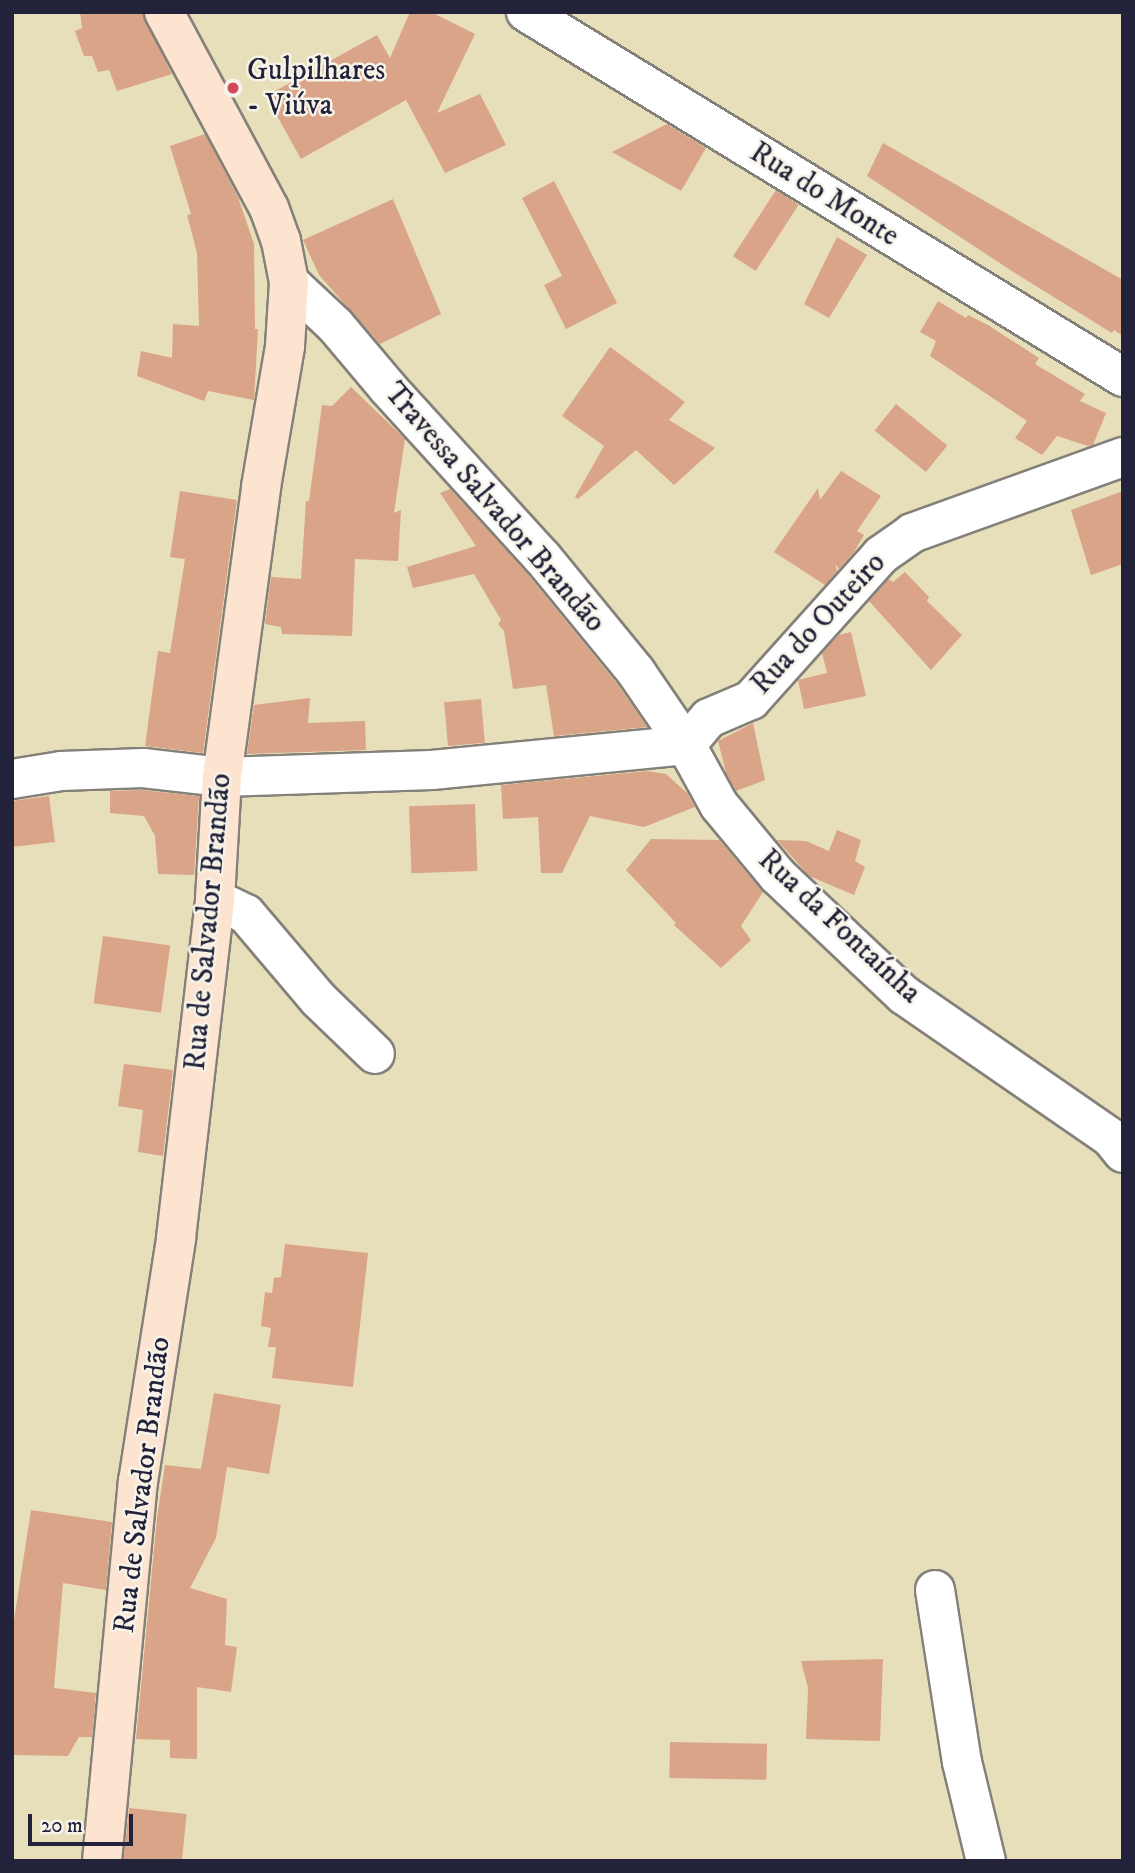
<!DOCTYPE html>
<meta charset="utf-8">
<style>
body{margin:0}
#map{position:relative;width:1135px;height:1873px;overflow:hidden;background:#e7dfb9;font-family:"IM FELL DW Pica",serif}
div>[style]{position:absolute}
.building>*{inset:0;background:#daa489;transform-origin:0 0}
.roads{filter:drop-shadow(2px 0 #84807a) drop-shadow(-2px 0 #84807a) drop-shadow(0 2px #84807a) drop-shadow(0 -2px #84807a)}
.minor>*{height:38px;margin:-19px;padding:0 19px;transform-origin:19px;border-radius:19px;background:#fff}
.tertiary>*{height:38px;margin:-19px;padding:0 19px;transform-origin:19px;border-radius:19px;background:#fff}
.secondary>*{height:38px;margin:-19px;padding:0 19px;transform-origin:19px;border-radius:19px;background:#fde4d0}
.dots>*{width:19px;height:19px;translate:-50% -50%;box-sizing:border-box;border:4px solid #f7f3e8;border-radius:50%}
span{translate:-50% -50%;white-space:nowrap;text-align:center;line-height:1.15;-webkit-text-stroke:5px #f7f3e8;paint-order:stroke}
.poi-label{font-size:30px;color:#22223b}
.left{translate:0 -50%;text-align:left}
.street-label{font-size:30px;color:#22223b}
.frame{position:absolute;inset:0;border:14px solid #22223b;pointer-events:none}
.scale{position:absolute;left:28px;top:1814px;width:105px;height:32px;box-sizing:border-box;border:4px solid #22223b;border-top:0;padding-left:9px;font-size:21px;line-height:24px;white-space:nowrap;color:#22223b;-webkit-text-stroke:5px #f7f3e8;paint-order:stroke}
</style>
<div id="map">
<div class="building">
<i style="clip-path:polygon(80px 12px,142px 12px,172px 74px,117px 91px,109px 70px,98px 72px,92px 56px,84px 56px,75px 31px,82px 28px)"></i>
<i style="clip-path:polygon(410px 12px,431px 12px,475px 34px,437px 113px,480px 94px,506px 145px,445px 173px,406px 100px,301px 159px,266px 96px,377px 35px,390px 58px)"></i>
<i style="clip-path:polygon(667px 124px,706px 148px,681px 191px,612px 152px)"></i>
<i style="clip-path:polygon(205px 134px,238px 197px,254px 244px,255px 329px,258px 329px,254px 400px,208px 391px,204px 401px,137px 376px,141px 351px,172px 358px,173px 324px,199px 326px,197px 253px,187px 215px,191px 214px,170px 146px)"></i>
<i style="clip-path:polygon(883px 143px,1123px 280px,1123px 336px,1114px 330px,1112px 333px,1018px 275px,867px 176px)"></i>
<i style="clip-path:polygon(554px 181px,617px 303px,566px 329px,544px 285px,562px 276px,522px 198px)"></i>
<i style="left:776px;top:190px;width:27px;height:79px;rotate:33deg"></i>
<i style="clip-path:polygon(393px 199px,441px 314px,380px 344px,319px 275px,303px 240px)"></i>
<i style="clip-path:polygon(837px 237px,867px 255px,829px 318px,804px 304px)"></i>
<i style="clip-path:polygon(938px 301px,966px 318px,968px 315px,988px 325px,1039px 358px,1035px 364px,1085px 394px,1080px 401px,1106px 413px,1093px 445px,1088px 446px,1057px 436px,1042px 455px,1015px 438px,1027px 421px,930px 356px,936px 341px,920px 332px)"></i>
<i style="clip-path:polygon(610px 347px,685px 402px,669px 420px,715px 448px,674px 485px,636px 450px,578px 499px,575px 497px,604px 446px,562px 416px)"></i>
<i style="clip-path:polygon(351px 387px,405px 439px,394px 513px,401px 510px,398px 561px,355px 559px,352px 636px,282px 634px,281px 627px,265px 624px,271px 577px,301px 579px,306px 501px,309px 501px,322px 405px,332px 406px)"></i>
<i style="left:896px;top:404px;width:66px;height:34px;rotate:39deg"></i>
<i style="clip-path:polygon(841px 471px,881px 496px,857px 531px,864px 535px,854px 552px,839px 569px,835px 564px,837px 571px,825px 585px,774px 552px,818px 488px,820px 500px)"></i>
<i style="clip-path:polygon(450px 489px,525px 571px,618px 685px,647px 727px,554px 736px,546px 685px,513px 689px,504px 631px,498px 624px,501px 620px,474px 574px,413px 588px,407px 567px,476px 546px,440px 493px)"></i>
<i style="clip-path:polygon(180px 491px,237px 500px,203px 753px,145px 746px,158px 651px,170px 653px,185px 559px,170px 557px)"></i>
<i style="clip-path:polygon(1123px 491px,1123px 564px,1091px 575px,1071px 510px)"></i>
<i style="clip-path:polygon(905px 572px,929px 597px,927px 601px,962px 635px,931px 670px,869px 601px,889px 579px,893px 582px)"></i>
<i style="clip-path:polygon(851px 632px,866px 696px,804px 709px,798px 680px,827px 673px,822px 653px,839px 635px)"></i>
<i style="clip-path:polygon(310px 698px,308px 723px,365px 721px,366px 750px,247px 754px,254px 705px)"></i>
<i style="left:481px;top:699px;width:44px;height:37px;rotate:85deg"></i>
<i style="clip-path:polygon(753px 723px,765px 780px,736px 791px,726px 773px,718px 741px)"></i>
<i style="clip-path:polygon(648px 771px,666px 774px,687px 793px,695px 807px,644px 827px,590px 816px,562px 873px,541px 873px,538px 817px,503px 819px,501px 785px)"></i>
<i style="clip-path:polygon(142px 790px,199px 796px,194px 875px,158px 874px,155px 836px,144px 816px,110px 813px,110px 791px)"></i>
<i style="clip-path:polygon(49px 796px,55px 842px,12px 847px,12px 801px)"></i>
<i style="left:475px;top:804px;width:67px;height:66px;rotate:88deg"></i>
<i style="clip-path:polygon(837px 830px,861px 840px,855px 861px,865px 867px,854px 895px,809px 876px,777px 840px,806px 841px,829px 851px)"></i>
<i style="clip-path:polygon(651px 839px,719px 840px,763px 892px,741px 926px,751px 940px,721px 968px,674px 925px,676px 923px,626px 870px)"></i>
<i style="left:103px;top:936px;width:68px;height:68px;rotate:8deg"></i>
<i style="clip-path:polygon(124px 1064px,173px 1070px,163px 1156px,138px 1152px,143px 1110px,118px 1106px)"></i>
<i style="clip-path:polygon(285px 1244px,368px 1253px,353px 1387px,272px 1378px,276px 1347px,268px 1347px,271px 1328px,261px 1326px,265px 1292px,272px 1293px,274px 1278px,281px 1277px)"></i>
<i style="clip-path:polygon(214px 1393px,281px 1405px,269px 1474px,227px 1467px,216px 1538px,190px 1588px,227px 1599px,225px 1645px,237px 1647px,231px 1692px,197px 1687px,197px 1759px,170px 1758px,170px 1740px,136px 1739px,157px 1518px,165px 1465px,201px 1469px)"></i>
<i style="clip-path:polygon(31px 1510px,112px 1522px,106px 1590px,63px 1583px,54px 1688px,96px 1693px,92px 1737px,79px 1737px,68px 1756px,12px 1755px,12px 1633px)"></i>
<i style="clip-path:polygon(883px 1659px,880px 1741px,806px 1739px,808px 1688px,801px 1661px)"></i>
<i style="left:670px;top:1742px;width:97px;height:36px;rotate:1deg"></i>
<i style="left:129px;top:1808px;width:58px;height:53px;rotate:6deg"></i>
</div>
<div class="roads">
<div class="minor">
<i style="left:289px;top:282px;width:63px;rotate:43.1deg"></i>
<i style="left:335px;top:325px;width:82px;rotate:49.9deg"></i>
<i style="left:388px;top:388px;width:229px;rotate:47.7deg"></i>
<i style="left:542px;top:557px;width:149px;rotate:50.7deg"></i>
<i style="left:636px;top:672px;width:88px;rotate:55.6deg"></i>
<i style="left:686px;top:745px;width:68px;rotate:61.2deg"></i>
<i style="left:719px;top:805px;width:92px;rotate:50.3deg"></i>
<i style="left:778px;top:876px;width:173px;rotate:43.4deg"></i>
<i style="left:904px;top:995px;width:252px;rotate:34.6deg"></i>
<i style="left:1111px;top:1138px;width:19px;rotate:51deg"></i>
<i style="left:12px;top:779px;width:50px;rotate:-9.3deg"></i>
<i style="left:61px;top:771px;width:82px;rotate:-2.1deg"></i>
<i style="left:143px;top:768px;width:80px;rotate:6.5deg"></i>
<i style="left:222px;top:777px;width:210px;rotate:-1.9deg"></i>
<i style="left:432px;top:770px;width:255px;rotate:-5.6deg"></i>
<i style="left:686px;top:745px;width:35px;rotate:-50deg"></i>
<i style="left:709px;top:718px;width:46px;rotate:-23.2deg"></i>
<i style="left:751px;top:700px;width:195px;rotate:-48.1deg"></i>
<i style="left:881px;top:555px;width:38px;rotate:-35deg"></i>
<i style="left:912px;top:533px;width:224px;rotate:-19.8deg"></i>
<i style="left:215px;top:899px;width:34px;rotate:26deg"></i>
<i style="left:246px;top:914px;width:111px;rotate:49.7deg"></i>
<i style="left:318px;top:999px;width:79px;rotate:44deg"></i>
<i style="left:935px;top:1590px;width:174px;rotate:81.1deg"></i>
<i style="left:962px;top:1762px;width:102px;rotate:76.4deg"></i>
</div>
<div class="tertiary">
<i style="left:526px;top:12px;width:700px;rotate:31.44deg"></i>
</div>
<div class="secondary">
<i style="left:102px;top:1861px;width:381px;rotate:-84.6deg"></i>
<i style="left:138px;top:1482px;width:247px;rotate:-81.1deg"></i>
<i style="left:176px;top:1238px;width:341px;rotate:-83.4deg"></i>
<i style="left:215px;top:899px;width:122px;rotate:-86.7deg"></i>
<i style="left:222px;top:777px;width:293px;rotate:-82.3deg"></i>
<i style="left:261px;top:487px;width:143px;rotate:-80.3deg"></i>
<i style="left:285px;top:346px;width:64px;rotate:-86.4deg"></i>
<i style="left:289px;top:282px;width:42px;rotate:-101deg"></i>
<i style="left:281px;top:241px;width:35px;rotate:-110deg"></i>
<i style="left:269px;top:208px;width:222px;rotate:-118.2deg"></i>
</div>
</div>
<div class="dots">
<i style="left:233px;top:88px;background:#d1495b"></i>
</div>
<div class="poi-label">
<span class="left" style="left:247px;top:88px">Gulpilhares<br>- Viúva</span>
</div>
<div class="street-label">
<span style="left:824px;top:195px;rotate:32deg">Rua do Monte</span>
<span style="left:494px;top:508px;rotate:49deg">Travessa Salvador Brandão</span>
<span style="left:819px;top:624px;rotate:-47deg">Rua do Outeiro</span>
<span style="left:209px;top:922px;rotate:-85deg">Rua de Salvador Brandão</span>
<span style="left:839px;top:927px;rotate:43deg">Rua da Fontaínha</span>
<span style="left:143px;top:1485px;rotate:-83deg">Rua de Salvador Brandão</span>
</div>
<div class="frame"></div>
<div class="scale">20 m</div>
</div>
